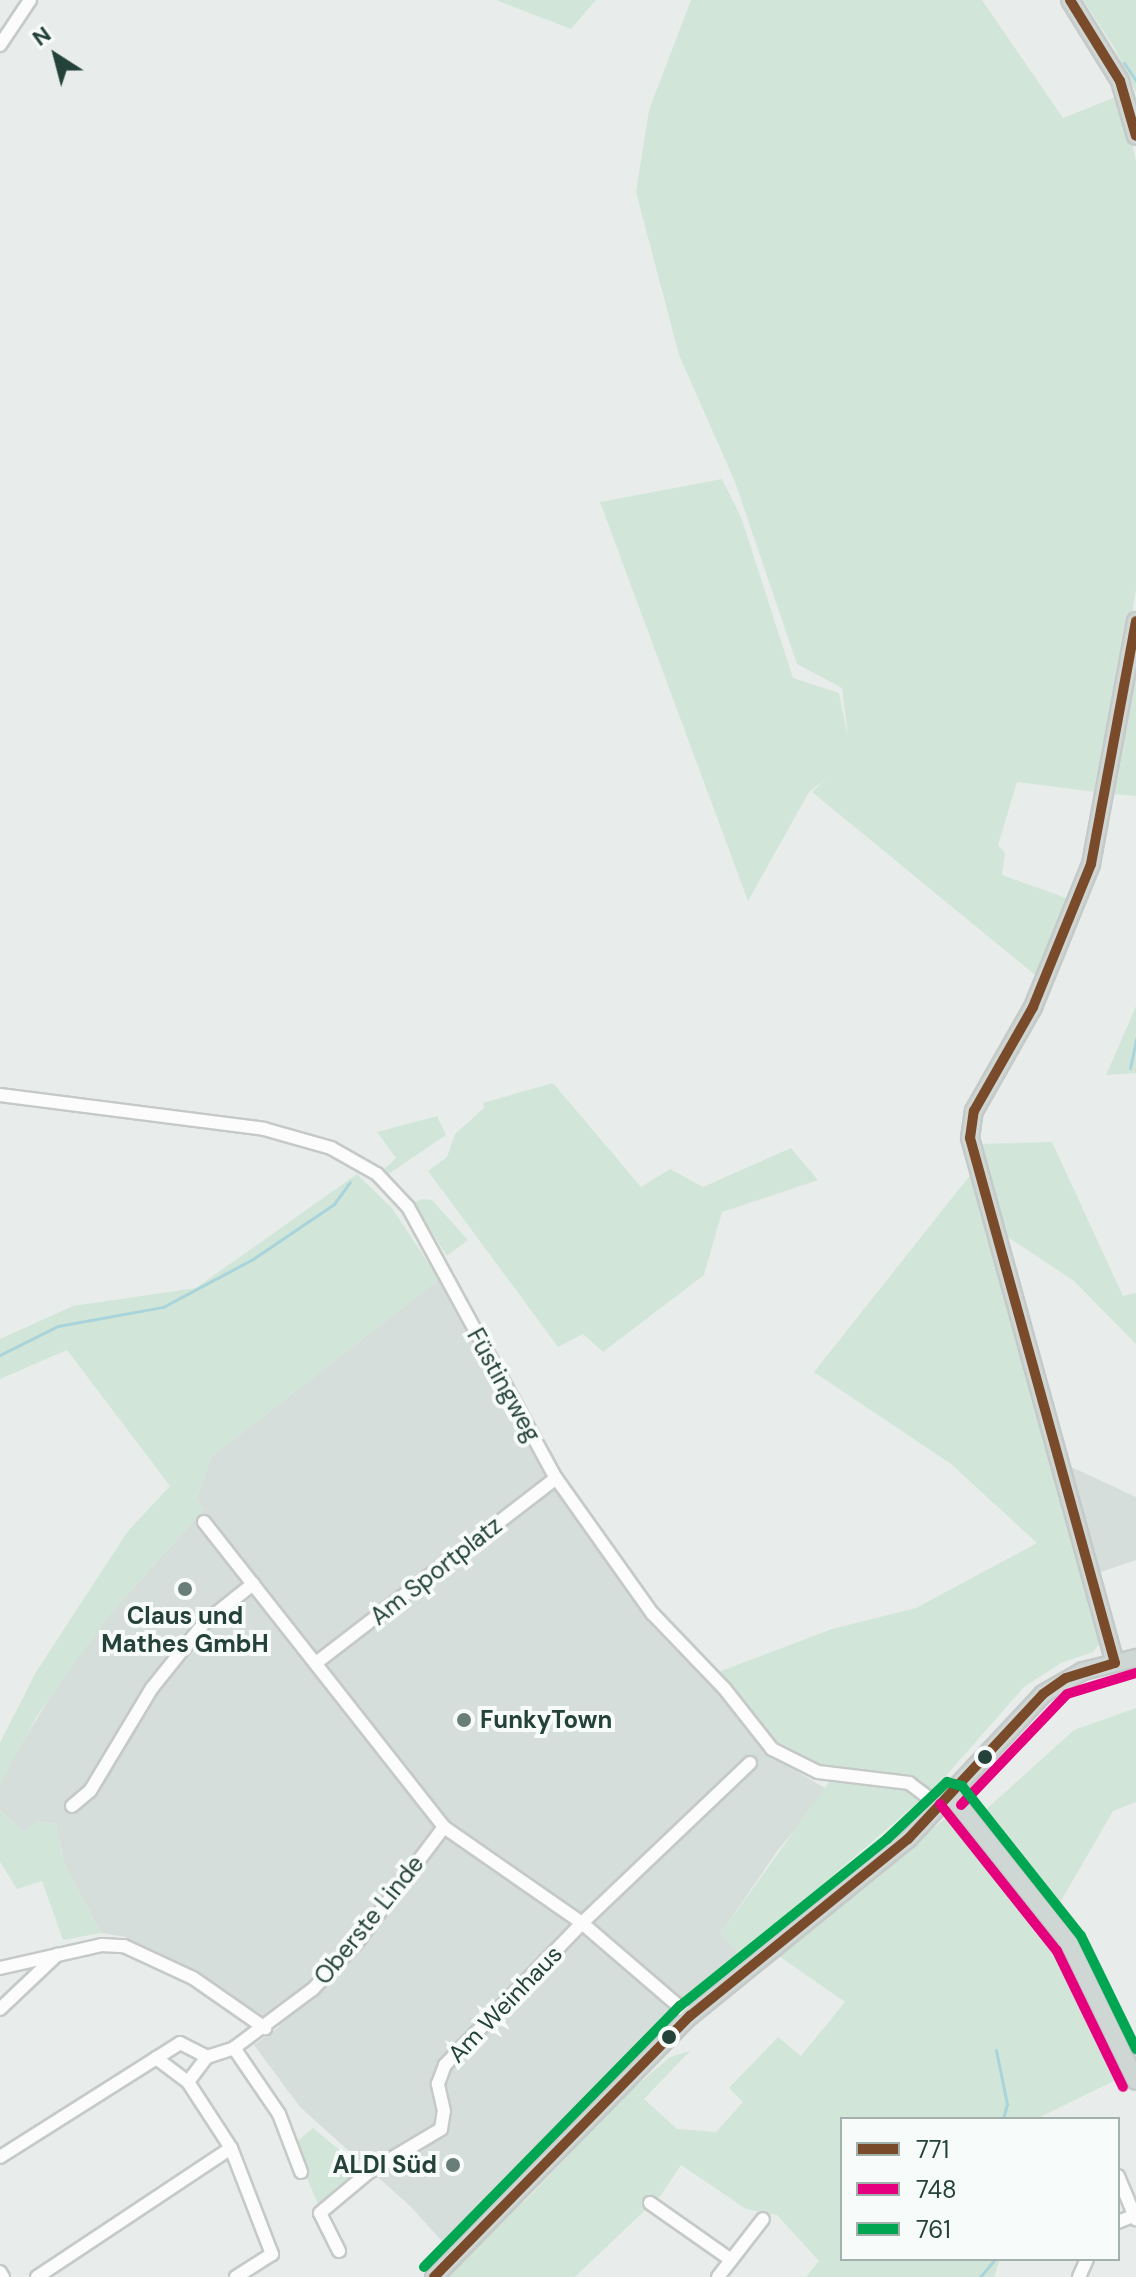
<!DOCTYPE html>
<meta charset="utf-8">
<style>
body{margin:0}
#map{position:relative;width:1136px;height:2277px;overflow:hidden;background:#e8edeb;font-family:"DM Sans",sans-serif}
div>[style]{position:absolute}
.built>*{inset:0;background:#d6dedb}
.green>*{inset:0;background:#d1e6d8}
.stream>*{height:3px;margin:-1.5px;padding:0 1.5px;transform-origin:1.5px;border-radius:1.5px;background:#a9d4db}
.roads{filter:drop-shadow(2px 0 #c5cac8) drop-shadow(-2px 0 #c5cac8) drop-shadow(0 2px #c5cac8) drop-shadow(0 -2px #c5cac8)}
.minor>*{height:12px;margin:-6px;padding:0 6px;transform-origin:6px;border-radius:6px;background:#fcfcfc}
.major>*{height:16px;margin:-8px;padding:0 8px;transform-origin:8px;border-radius:8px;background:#cfd7d5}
.bus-1>*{height:10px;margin:-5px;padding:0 5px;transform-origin:5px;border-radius:5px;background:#7a4b2a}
.bus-2>*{height:10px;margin:-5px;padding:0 5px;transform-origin:5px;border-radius:5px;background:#e5007d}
.bus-3>*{height:10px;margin:-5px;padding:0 5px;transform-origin:5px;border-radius:5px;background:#00a651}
.dots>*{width:22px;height:22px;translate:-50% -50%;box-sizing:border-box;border:4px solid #f7fbf9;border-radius:50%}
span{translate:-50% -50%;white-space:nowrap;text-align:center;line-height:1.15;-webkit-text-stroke:8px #f7fbf9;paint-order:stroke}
.street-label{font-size:24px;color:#24423a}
.poi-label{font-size:24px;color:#24423a;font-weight:700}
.left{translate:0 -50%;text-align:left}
.right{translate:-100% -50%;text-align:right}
.legend{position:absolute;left:840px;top:2117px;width:280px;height:144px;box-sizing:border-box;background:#f7fbf9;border:2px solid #a3b1ad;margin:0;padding:10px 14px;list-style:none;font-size:24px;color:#24423a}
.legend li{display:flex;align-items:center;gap:16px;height:40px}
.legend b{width:40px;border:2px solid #a3b1ad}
.north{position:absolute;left:16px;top:16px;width:80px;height:80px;-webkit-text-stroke:6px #f7fbf9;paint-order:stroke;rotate:324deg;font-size:22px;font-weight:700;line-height:32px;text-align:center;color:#24423a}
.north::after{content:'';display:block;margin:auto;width:28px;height:36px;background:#24423a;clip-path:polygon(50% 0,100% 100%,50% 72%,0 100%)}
</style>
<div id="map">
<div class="built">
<i style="clip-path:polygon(439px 1279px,535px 1458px,664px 1638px,704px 1671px,771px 1756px,828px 1790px,778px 1850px,721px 1933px,740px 1955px,666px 2022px,449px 2249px,410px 2206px,300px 2107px,254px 2045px,280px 2026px,193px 1972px,125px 1937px,101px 1933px,64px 1864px,56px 1824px,39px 1821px,23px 1832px,0 1810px,0 1784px,14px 1755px,70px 1666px,109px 1615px,204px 1509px,196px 1500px,211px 1457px)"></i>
<i style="clip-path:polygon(1065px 1464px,1136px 1497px,1136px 1560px,1098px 1573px)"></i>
</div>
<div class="green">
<i style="clip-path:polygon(496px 0,596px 0,571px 29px)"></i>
<i style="clip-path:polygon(691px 0,982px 0,1063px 118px,1121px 95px,1136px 161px,1136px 589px,1103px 793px,1017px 782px,998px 845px,1005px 853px,1002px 875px,1069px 899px,1040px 979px,812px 792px,827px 778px,809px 792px,748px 901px,600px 502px,722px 479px,741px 517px,793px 678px,839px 693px,848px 738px,842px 688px,797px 664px,735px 482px,679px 355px,636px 192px,649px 110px)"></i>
<i style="clip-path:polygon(1083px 0,1136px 0,1136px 92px,1115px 49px)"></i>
<i style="clip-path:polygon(1136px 648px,1136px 796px,1112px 794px)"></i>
<i style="clip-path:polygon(1136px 1006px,1136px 1073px,1106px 1075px,1127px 1027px)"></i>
<i style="clip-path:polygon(553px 1083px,641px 1187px,670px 1169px,703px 1187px,791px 1148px,818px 1180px,722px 1212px,704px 1275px,603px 1352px,583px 1334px,558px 1347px,428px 1171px,447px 1157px,455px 1134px,484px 1108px,483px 1103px)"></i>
<i style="clip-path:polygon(437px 1116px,446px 1135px,384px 1177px,380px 1173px,396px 1158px,377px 1132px)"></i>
<i style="clip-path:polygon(1052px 1142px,1123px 1296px,1136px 1293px,1136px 1344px,1074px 1281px,999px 1231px,975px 1144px)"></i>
<i style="clip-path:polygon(357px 1174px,392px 1208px,439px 1279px,211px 1457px,196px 1500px,204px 1509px,109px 1615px,37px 1716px,0 1784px,0 1743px,36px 1672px,128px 1531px,170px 1486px,67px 1350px,0 1379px,0 1339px,73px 1306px,196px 1288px)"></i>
<i style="clip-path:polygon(971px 1174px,1100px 1643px,1093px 1652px,1061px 1663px,1024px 1687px,937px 1786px,740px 1955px,721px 1933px,837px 1771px,805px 1762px,778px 1744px,716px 1673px,832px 1629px,916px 1608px,1037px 1543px,951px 1464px,814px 1372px)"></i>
<i style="clip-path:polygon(422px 1199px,432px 1200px,468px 1240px,447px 1256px,413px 1203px)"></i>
<i style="clip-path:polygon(1136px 1708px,1136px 1802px,1113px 1811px,1058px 1906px,1004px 1848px,981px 1814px,1074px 1730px)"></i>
<i style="clip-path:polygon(0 1810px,23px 1832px,38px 1821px,56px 1824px,64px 1864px,101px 1933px,63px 1940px,42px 1881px,17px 1889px,0 1862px)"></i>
<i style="clip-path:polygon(951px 1814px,1058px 1952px,1126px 2075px,1036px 2119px,842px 2119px,842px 2259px,1000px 2259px,994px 2277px,806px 2277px,819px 2261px,777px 2215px,746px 2209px,681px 2165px,662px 2194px,575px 2277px,447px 2277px,518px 2199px,524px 2202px,629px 2092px,670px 2057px,690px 2051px,644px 2099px,677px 2129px,716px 2132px,743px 2102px,729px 2088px,778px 2037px,801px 2056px,845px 2002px,776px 1954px)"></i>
<i style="clip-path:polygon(313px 2128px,365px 2171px,320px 2209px,293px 2145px)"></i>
</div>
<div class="stream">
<i style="left:1124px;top:63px;width:22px;rotate:56deg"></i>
<i style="left:1130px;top:1068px;width:30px;rotate:-78deg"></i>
<i style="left:0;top:1355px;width:65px;rotate:-26.6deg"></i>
<i style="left:58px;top:1326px;width:107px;rotate:-10.3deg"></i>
<i style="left:163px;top:1307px;width:102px;rotate:-28.1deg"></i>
<i style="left:253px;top:1259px;width:98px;rotate:-34.2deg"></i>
<i style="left:334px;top:1204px;width:27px;rotate:-54deg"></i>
<i style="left:996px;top:2050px;width:55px;rotate:78.5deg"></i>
<i style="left:1007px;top:2104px;width:16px;rotate:105deg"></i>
<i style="left:980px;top:2277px;width:23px;rotate:-50deg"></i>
</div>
<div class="roads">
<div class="minor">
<i style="left:0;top:45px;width:54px;rotate:-56.3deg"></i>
<i style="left:0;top:1095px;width:266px;rotate:7.3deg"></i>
<i style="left:264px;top:1129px;width:70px;rotate:15.8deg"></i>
<i style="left:331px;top:1148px;width:53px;rotate:29.5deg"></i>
<i style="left:377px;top:1174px;width:45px;rotate:46.8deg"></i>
<i style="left:408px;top:1207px;width:309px;rotate:61.4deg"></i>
<i style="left:556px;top:1478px;width:166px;rotate:54.6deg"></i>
<i style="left:652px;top:1613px;width:104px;rotate:46.2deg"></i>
<i style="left:724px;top:1688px;width:78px;rotate:51.8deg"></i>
<i style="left:772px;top:1749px;width:51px;rotate:26.6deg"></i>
<i style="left:818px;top:1772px;width:92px;rotate:6.9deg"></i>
<i style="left:909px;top:1783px;width:40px;rotate:37deg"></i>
<i style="left:204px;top:1522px;width:388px;rotate:51.8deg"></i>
<i style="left:444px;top:1827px;width:168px;rotate:34.8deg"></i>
<i style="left:582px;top:1923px;width:143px;rotate:40.7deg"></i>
<i style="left:316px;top:1663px;width:303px;rotate:-37.6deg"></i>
<i style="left:72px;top:1806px;width:23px;rotate:-40deg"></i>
<i style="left:90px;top:1791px;width:120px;rotate:-59deg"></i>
<i style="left:152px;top:1688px;width:83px;rotate:-51.3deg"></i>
<i style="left:204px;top:1623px;width:63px;rotate:-38.5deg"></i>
<i style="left:0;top:1968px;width:105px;rotate:-12.7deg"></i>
<i style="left:102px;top:1945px;width:22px;rotate:3deg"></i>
<i style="left:124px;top:1946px;width:76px;rotate:24.9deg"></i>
<i style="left:193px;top:1978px;width:88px;rotate:34.8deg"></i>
<i style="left:0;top:2009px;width:79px;rotate:-43.5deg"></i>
<i style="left:234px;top:2048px;width:80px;rotate:55.7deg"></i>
<i style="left:279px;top:2114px;width:62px;rotate:69.2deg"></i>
<i style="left:207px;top:2057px;width:28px;rotate:-18deg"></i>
<i style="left:234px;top:2048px;width:99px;rotate:-36.8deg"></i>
<i style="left:313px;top:1989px;width:66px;rotate:-46.8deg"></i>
<i style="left:358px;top:1941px;width:143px;rotate:-53deg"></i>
<i style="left:156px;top:2058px;width:40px;rotate:37deg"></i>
<i style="left:188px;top:2082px;width:79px;rotate:56.9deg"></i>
<i style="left:231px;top:2148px;width:114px;rotate:68.9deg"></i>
<i style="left:272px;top:2254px;width:43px;rotate:147.4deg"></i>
<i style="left:188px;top:2082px;width:31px;rotate:-53deg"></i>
<i style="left:0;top:2157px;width:213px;rotate:-32.3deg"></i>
<i style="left:180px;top:2043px;width:30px;rotate:27deg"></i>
<i style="left:1118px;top:2176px;width:47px;rotate:67.3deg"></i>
<i style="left:650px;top:2203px;width:99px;rotate:35.1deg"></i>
<i style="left:1118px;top:2222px;width:18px;rotate:-22deg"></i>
<i style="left:339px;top:2251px;width:42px;rotate:-116.6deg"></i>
<i style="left:320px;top:2213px;width:64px;rotate:-39.9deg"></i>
<i style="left:369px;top:2172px;width:84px;rotate:-30.8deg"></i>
<i style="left:441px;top:2129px;width:18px;rotate:-81deg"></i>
<i style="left:444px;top:2111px;width:28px;rotate:-103deg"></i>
<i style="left:438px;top:2084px;width:20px;rotate:-70deg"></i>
<i style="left:445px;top:2065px;width:197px;rotate:-46deg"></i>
<i style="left:582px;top:1923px;width:232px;rotate:-43.6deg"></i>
<i style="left:0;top:2272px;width:6px;rotate:59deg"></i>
<i style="left:37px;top:2277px;width:233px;rotate:-33.6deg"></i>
<i style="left:718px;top:2277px;width:73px;rotate:-52.2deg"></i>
<i style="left:1079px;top:2277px;width:20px;rotate:-66deg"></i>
</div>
<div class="major">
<i style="left:1070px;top:0;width:95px;rotate:58.3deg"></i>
<i style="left:1120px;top:81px;width:57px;rotate:73.8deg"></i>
<i style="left:1115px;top:1663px;width:545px;rotate:-105.44deg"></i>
<i style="left:970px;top:1138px;width:27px;rotate:-82deg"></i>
<i style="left:974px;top:1111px;width:120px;rotate:-60.4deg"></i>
<i style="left:1033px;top:1007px;width:154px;rotate:-67.9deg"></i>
<i style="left:1091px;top:864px;width:247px;rotate:-79.5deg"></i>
<i style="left:951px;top:1795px;width:189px;rotate:51.4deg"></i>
<i style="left:1069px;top:1943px;width:153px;rotate:64.1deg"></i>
<i style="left:434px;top:2277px;width:366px;rotate:-45.6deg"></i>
<i style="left:690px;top:2016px;width:281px;rotate:-39.1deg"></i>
<i style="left:908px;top:1839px;width:198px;rotate:-47deg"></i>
<i style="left:1043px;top:1694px;width:46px;rotate:-29.9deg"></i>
<i style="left:1083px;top:1671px;width:55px;rotate:-13.8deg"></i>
</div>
</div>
<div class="bus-1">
<i style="left:1070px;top:0;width:95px;rotate:58.3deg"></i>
<i style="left:1120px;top:81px;width:57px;rotate:73.8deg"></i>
<i style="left:1115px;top:1663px;width:545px;rotate:-105.44deg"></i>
<i style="left:970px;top:1138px;width:27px;rotate:-82deg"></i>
<i style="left:974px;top:1111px;width:120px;rotate:-60.4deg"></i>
<i style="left:1033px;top:1007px;width:154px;rotate:-67.9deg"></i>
<i style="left:1091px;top:864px;width:247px;rotate:-79.5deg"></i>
<i style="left:434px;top:2277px;width:366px;rotate:-45.6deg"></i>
<i style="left:690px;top:2016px;width:281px;rotate:-39.1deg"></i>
<i style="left:908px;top:1839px;width:198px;rotate:-47deg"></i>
<i style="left:1043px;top:1694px;width:28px;rotate:-35deg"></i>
<i style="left:1066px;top:1678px;width:51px;rotate:-17deg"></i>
</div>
<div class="bus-2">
<i style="left:940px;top:1804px;width:188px;rotate:51.5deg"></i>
<i style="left:1057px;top:1951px;width:151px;rotate:64.1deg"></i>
<i style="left:961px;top:1805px;width:153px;rotate:-46.3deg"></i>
<i style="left:1067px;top:1694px;width:72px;rotate:-16.9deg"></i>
</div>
<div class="bus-3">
<i style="left:424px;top:2267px;width:366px;rotate:-45.6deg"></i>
<i style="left:680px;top:2006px;width:266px;rotate:-38.9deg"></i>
<i style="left:887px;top:1839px;width:83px;rotate:-43.5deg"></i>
<i style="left:947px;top:1782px;width:16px;rotate:15deg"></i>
<i style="left:962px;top:1786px;width:191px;rotate:51.6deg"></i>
<i style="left:1081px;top:1936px;width:126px;rotate:64deg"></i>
</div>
<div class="dots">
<i style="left:185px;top:1589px;background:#697e78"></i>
<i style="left:464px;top:1720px;background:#697e78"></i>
<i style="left:985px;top:1757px;background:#24423a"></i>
<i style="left:669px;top:2037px;background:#24423a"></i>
<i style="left:453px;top:2165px;background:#697e78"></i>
</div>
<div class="street-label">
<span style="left:504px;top:1385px;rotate:61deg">Füstingweg</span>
<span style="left:436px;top:1571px;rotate:-38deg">Am Sportplatz</span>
<span style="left:369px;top:1920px;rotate:-51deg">Oberste Linde</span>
<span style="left:505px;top:2004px;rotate:-46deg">Am Weinhaus</span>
</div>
<div class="poi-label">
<span style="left:185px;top:1630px">Claus und<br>Mathes GmbH</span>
<span class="left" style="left:480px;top:1720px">FunkyTown</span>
<span class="right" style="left:437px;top:2165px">ALDI Süd</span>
</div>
<ul class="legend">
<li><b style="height:10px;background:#7a4b2a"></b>771</li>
<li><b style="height:10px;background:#e5007d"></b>748</li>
<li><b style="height:10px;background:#00a651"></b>761</li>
</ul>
<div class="north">N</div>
</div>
